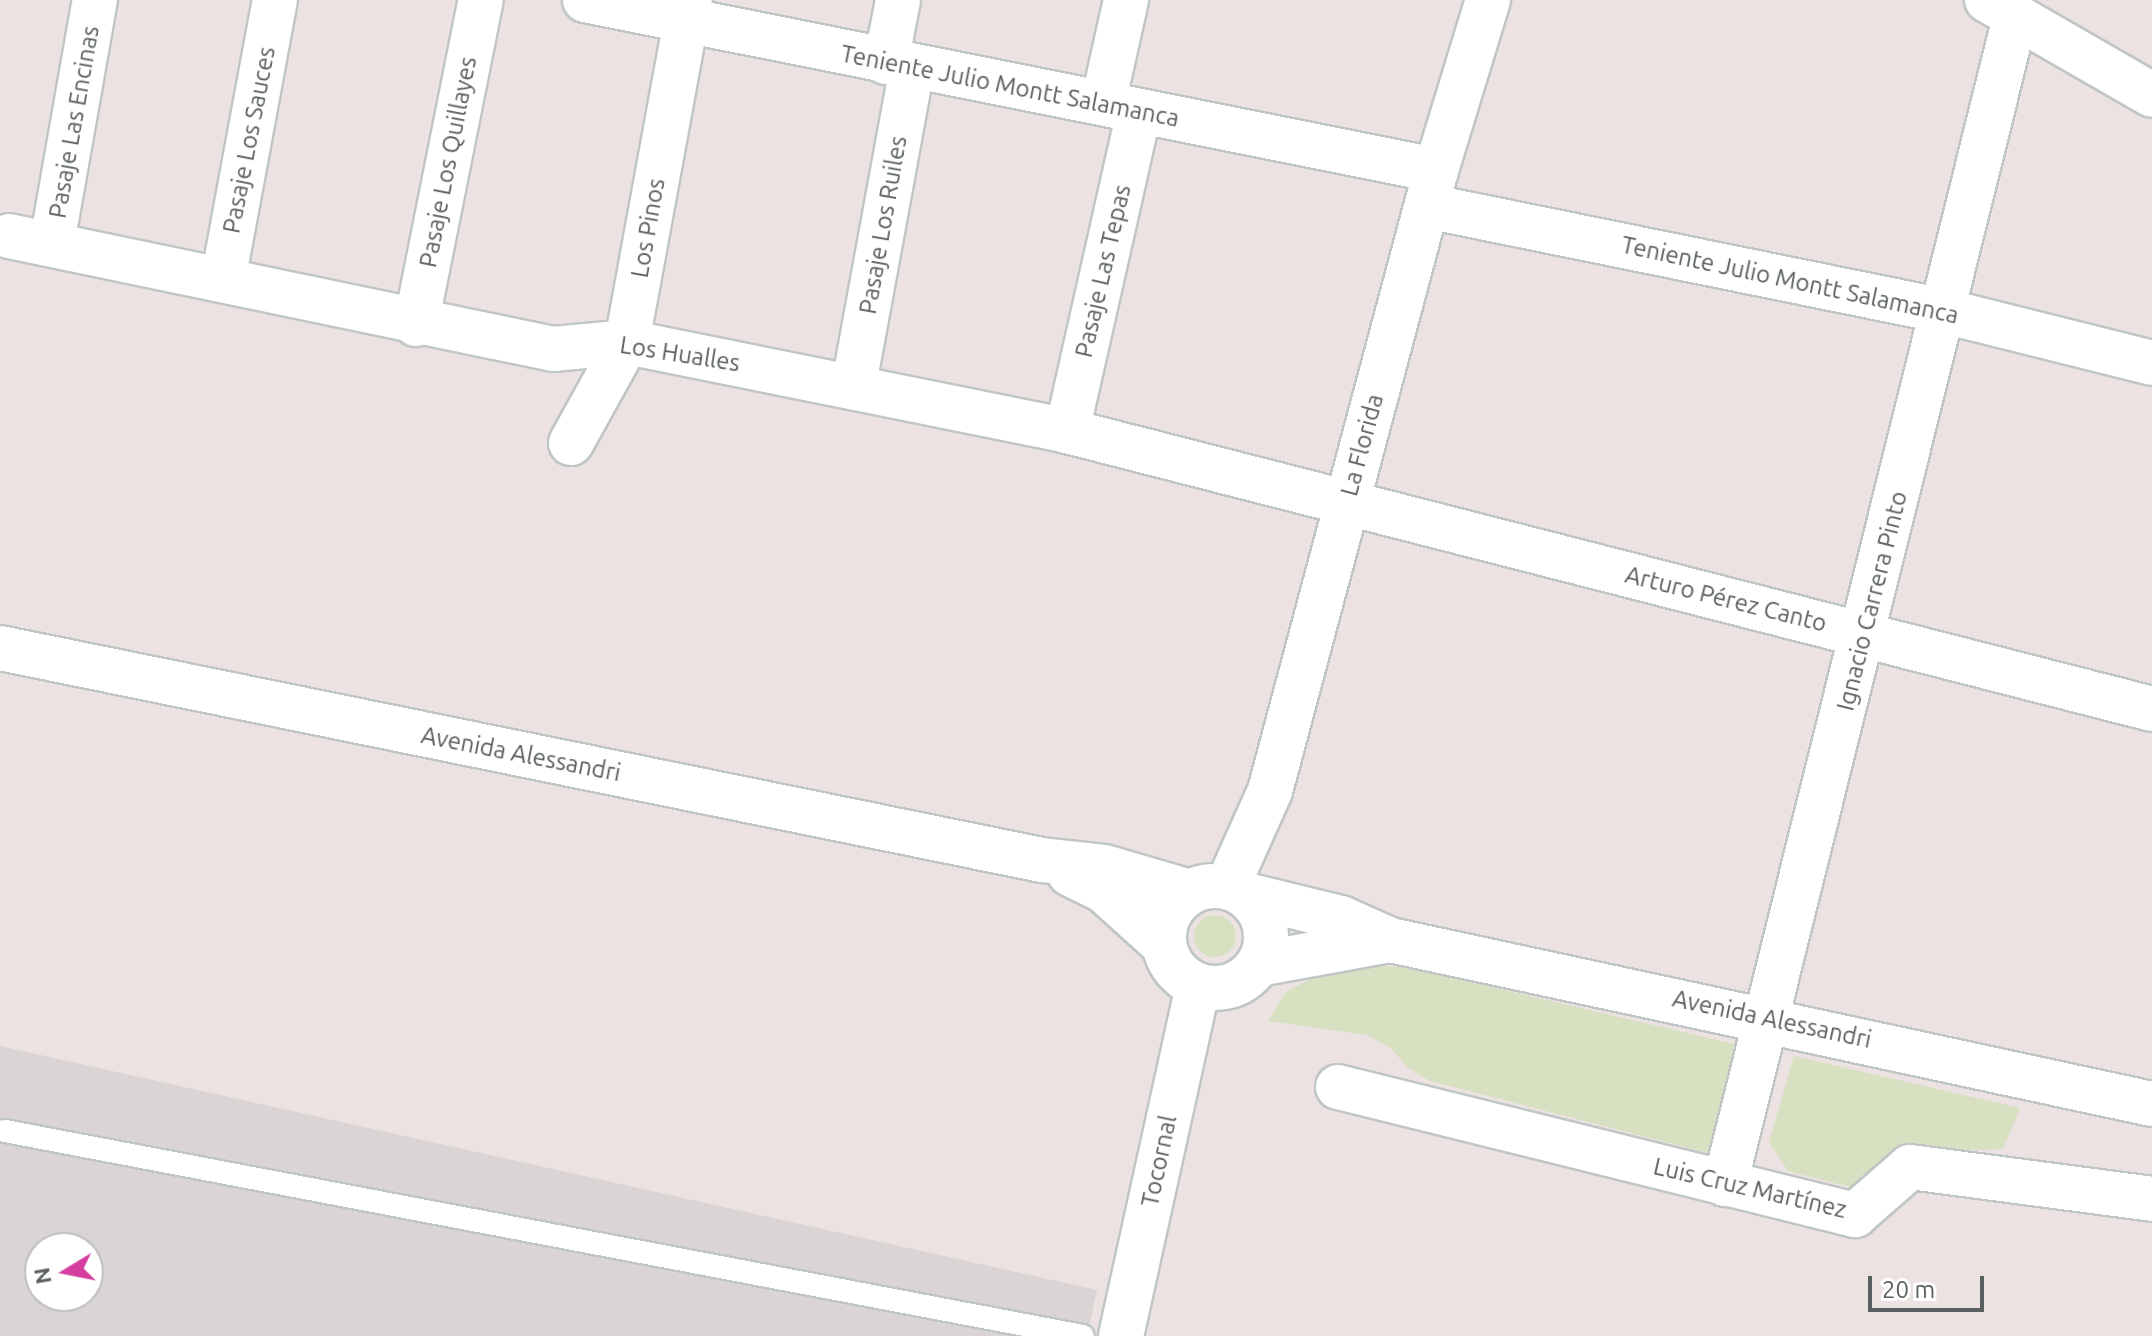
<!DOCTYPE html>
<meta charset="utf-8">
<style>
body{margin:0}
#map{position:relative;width:2152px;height:1336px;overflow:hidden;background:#ebe2e1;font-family:Ubuntu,sans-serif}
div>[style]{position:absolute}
.industrial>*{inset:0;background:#dad4d4}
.green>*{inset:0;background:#d7e0c0}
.round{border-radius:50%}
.roads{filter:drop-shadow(2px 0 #c0c6c5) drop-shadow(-2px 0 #c0c6c5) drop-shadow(0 2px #c0c6c5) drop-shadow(0 -2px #c0c6c5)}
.lane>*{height:22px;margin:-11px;padding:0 11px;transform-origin:11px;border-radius:11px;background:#fff}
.street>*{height:44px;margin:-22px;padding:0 22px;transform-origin:22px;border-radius:22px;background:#fff}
.secondary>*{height:44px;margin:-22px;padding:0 22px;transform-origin:22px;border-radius:22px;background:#fff}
.secondary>.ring{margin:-22px;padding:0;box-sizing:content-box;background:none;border:44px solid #fff;border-radius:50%}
span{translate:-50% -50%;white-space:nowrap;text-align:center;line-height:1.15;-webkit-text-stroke:7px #fff;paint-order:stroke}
.street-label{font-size:24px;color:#5a605f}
.north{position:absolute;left:24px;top:1232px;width:80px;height:80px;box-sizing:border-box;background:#fff;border:2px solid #bdbfbf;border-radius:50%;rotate:260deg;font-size:22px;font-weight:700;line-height:32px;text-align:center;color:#5a605f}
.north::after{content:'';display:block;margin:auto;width:28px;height:36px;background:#d43f9f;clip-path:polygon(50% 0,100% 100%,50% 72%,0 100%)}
.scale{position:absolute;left:1868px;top:1276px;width:116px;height:36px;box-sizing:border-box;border:4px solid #5a605f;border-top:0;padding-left:10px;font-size:24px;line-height:28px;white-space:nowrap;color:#5a605f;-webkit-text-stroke:6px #fff;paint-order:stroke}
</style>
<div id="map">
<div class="industrial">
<i style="clip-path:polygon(evenodd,0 1046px,1097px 1290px,1087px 1336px,0 1336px,0 1046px,40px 1248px,88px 1248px,88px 1296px,40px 1296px,40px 1248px)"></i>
</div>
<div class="green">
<i class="round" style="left:1194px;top:915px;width:42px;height:42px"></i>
<i style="clip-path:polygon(1358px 964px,1409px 968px,1739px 1045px,1716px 1155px,1430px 1081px,1407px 1067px,1391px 1048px,1367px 1035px,1268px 1021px,1286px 992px,1320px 974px)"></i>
<i style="clip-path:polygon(1794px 1056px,2020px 1108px,2003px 1149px,1894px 1153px,1850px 1187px,1788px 1171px,1769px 1142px)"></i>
</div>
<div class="roads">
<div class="lane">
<i style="left:5px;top:1131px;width:1097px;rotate:10.77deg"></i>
</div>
<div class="street">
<i style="left:1987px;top:0;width:190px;rotate:29.9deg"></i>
<i style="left:886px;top:62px;width:63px;rotate:-79deg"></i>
<i style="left:1103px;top:103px;width:106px;rotate:-77.4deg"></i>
<i style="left:1427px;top:206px;width:528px;rotate:11.48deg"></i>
<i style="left:1944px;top:311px;width:214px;rotate:14deg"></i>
<i style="left:9px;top:236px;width:556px;rotate:11.73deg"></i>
<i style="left:553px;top:349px;width:74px;rotate:-5.4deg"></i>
<i style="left:627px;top:342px;width:449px;rotate:11.4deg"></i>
<i style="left:1067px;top:431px;width:1120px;rotate:14.37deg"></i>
<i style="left:52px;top:243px;width:247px;rotate:-80deg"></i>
<i style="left:223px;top:280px;width:285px;rotate:-79.5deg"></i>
<i style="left:416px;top:324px;width:330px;rotate:-78.7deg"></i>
<i style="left:854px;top:384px;width:322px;rotate:-79.6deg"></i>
<i style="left:1067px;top:431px;width:328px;rotate:-77.3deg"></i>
<i style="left:571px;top:443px;width:115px;rotate:-61deg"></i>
<i style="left:627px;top:342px;width:348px;rotate:-79.6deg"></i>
<i style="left:1338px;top:1087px;width:533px;rotate:13.91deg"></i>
<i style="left:1855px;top:1215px;width:73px;rotate:-41.1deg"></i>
<i style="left:1910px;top:1167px;width:244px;rotate:7.5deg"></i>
<i style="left:1725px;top:1184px;width:1202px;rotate:-76.04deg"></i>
</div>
<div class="secondary">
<i style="left:585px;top:0;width:868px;rotate:11.3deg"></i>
<i style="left:0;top:648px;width:1063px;rotate:11.5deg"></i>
<i style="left:1042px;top:860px;width:62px;rotate:6.4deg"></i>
<i style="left:1104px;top:867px;width:90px;rotate:16.2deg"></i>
<i style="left:1070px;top:874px;width:37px;rotate:26deg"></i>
<i style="left:1103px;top:890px;width:82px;rotate:42deg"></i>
<i class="ring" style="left:1164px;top:886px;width:58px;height:58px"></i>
<i style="left:1227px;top:887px;width:105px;rotate:-65.9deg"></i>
<i style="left:1270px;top:791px;width:643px;rotate:-75.03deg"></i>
<i style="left:1436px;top:170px;width:178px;rotate:-73deg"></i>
<i style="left:1243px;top:894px;width:101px;rotate:13.8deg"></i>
<i style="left:1341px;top:918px;width:54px;rotate:24.2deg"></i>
<i style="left:1390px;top:940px;width:779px;rotate:12.15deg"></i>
<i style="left:1259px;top:964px;width:133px;rotate:-10.4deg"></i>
<i style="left:1121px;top:1336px;width:359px;rotate:-77.6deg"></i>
</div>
</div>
<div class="street-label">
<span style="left:1010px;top:86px;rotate:11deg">Teniente Julio Montt Salamanca</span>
<span style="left:74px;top:122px;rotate:-80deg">Pasaje Las Encinas</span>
<span style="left:249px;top:140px;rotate:-79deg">Pasaje Los Sauces</span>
<span style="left:448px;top:162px;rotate:-79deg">Pasaje Los Quillayes</span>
<span style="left:883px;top:225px;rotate:-80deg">Pasaje Los Ruiles</span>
<span style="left:648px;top:228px;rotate:-80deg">Los Pinos</span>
<span style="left:1103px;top:271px;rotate:-77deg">Pasaje Las Tepas</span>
<span style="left:1790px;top:280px;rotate:12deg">Teniente Julio Montt Salamanca</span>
<span style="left:680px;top:354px;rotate:9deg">Los Hualles</span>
<span style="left:1362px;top:445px;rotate:-75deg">La Florida</span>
<span style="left:1726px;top:599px;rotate:14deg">Arturo Pérez Canto</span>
<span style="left:1872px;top:601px;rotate:-76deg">Ignacio Carrera Pinto</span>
<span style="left:521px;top:754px;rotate:11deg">Avenida Alessandri</span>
<span style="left:1772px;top:1019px;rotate:12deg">Avenida Alessandri</span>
<span style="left:1159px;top:1161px;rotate:-78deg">Tocornal</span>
<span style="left:1750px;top:1188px;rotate:13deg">Luis Cruz Martínez</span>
</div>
<div class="north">N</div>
<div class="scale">20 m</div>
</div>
